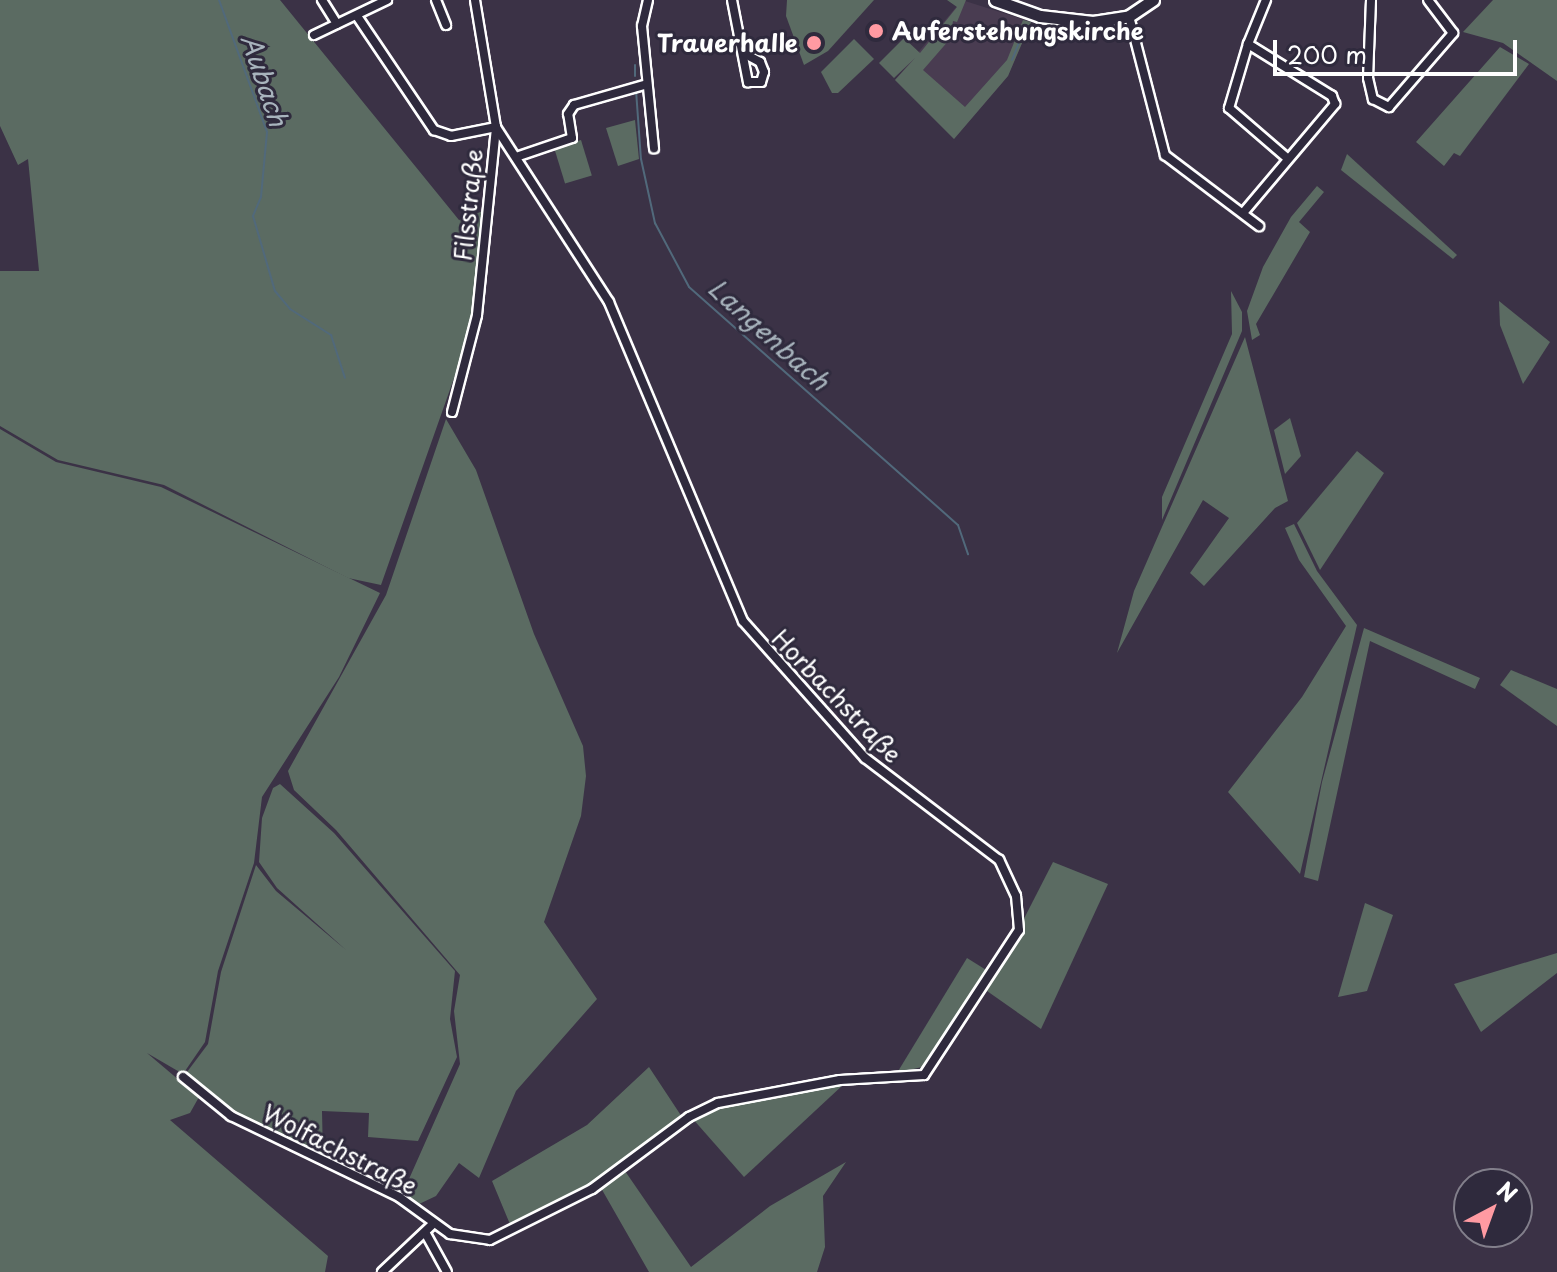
<!DOCTYPE html>
<meta charset="utf-8">
<style>
body{margin:0}
#map{position:relative;width:1557px;height:1272px;overflow:hidden;background:#3b3246;font-family:"Playpen Sans",sans-serif}
div>[style]{position:absolute}
.built>*{inset:0;background:#493c51}
.green>*{inset:0;background:#5b6b62;transform-origin:0 0}
.stream>*{height:2px;margin:-1px;padding:0 1px;transform-origin:1px;border-radius:1px;background:#51697b}
.roads{filter:drop-shadow(2px 0 #fff) drop-shadow(-2px 0 #fff) drop-shadow(0 2px #fff) drop-shadow(0 -2px #fff)}
.minor>*{height:8px;margin:-4px;padding:0 4px;transform-origin:4px;border-radius:4px;background:#2f2a3d}
.tertiary>*{height:11px;margin:-5.5px;padding:0 5.5px;transform-origin:5.5px;border-radius:5.5px;background:#2f2a3d}
.dots>*{width:22px;height:22px;translate:-50% -50%;box-sizing:border-box;border:4px solid #2f2a3d;border-radius:50%}
span{translate:-50% -50%;white-space:nowrap;text-align:center;line-height:1.15;-webkit-text-stroke:6px #2f2a3d;paint-order:stroke}
.poi-label{font-size:24px;color:#fff;font-weight:700}
.left{translate:0 -50%;text-align:left}
.right{translate:-100% -50%;text-align:right}
.street-label{font-size:24px;color:#fff}
.water-label{font-size:26px;color:#a8b4bd;font-style:italic}
.north{position:absolute;left:1453px;top:1168px;width:80px;height:80px;box-sizing:border-box;background:#2f2a3d;border:2px solid #827f8b;border-radius:50%;rotate:41deg;font-size:22px;font-weight:700;line-height:32px;text-align:center;color:#fff}
.north::after{content:'';display:block;margin:auto;width:28px;height:36px;background:#ff9aa2;clip-path:polygon(50% 0,100% 100%,50% 72%,0 100%)}
.scale{position:absolute;left:1273px;top:40px;width:244px;height:36px;box-sizing:border-box;border:4px solid #fff;border-top:0;padding-left:10px;font-size:24px;line-height:28px;white-space:nowrap;color:#fff;-webkit-text-stroke:6px #2f2a3d;paint-order:stroke}
</style>
<div id="map">
<div class="built">
<i style="clip-path:polygon(962px 0,1031px 22px,1008px 76px,954px 139px,895px 80px)"></i>
</div>
<div class="green">
<i style="clip-path:polygon(0 0,280px 0,459px 220px,483px 211px,471px 330px,381px 585px,348px 578px,164px 485px,58px 460px,0 426px,0 271px,39px 271px,28px 159px,18px 165px,0 126px)"></i>
<i style="clip-path:polygon(787px 0,874px 0,828px 51px,804px 65px,786px 16px)"></i>
<i style="clip-path:polygon(947px 0,966px 0,957px 22px,953px 21px,950px 39px,923px 70px,965px 107px,1007px 60px,1023px 20px,1031px 22px,1008px 76px,954px 139px,895px 80px,915px 58px,894px 78px,879px 63px,904px 38px,920px 53px,957px 7px)"></i>
<i style="clip-path:polygon(1493px 0,1557px 0,1557px 81px,1503px 43px,1463px 32px)"></i>
<i style="clip-path:polygon(854px 39px,874px 59px,838px 93px,832px 93px,821px 72px)"></i>
<i style="clip-path:polygon(1500px 47px,1529px 64px,1460px 156px,1454px 153px,1444px 166px,1416px 142px)"></i>
<i style="clip-path:polygon(635px 120px,639px 159px,618px 166px,606px 128px)"></i>
<i style="left:581px;top:140px;width:37px;height:28px;rotate:73deg"></i>
<i style="clip-path:polygon(1347px 154px,1457px 255px,1453px 259px,1341px 170px)"></i>
<i style="clip-path:polygon(1317px 186px,1324px 192px,1299px 222px,1310px 232px,1256px 324px,1260px 335px,1252px 340px,1247px 311px,1263px 267px,1291px 217px)"></i>
<i style="clip-path:polygon(1231px 291px,1242px 312px,1242px 331px,1162px 520px,1162px 497px,1232px 334px)"></i>
<i style="clip-path:polygon(1499px 301px,1550px 342px,1523px 384px,1500px 325px)"></i>
<i style="clip-path:polygon(1245px 337px,1288px 501px,1275px 508px,1204px 586px,1190px 573px,1229px 518px,1203px 500px,1117px 653px,1134px 591px)"></i>
<i style="clip-path:polygon(1290px 418px,1301px 456px,1285px 474px,1274px 430px)"></i>
<i style="clip-path:polygon(446px 419px,476px 470px,534px 634px,583px 746px,586px 776px,581px 816px,544px 922px,597px 999px,516px 1091px,479px 1178px,459px 1163px,436px 1196px,417px 1205px,406px 1197px,405px 1188px,460px 1064px,454px 1011px,460px 975px,336px 830px,294px 790px,288px 771px,386px 595px)"></i>
<i style="clip-path:polygon(0 429px,56px 462px,161px 487px,380px 593px,339px 677px,262px 797px,254px 863px,218px 971px,205px 1042px,183px 1074px,147px 1053px,199px 1097px,190px 1113px,170px 1120px,328px 1256px,325px 1272px,0 1272px)"></i>
<i style="clip-path:polygon(1357px 451px,1384px 473px,1320px 570px,1297px 523px)"></i>
<i style="clip-path:polygon(1294px 524px,1317px 571px,1357px 625px,1300px 874px,1228px 792px,1302px 697px,1346px 626px,1299px 560px,1285px 528px)"></i>
<i style="clip-path:polygon(1364px 628px,1480px 678px,1475px 689px,1370px 641px,1318px 881px,1304px 877px,1322px 782px)"></i>
<i style="clip-path:polygon(1511px 670px,1557px 689px,1557px 726px,1500px 685px)"></i>
<i style="clip-path:polygon(280px 784px,334px 833px,455px 971px,450px 1019px,457px 1057px,418px 1141px,368px 1137px,369px 1113px,322px 1111px,323px 1156px,232px 1115px,184px 1076px,208px 1044px,221px 972px,256px 865px,276px 891px,346px 950px,277px 888px,259px 862px,262px 818px,273px 788px)"></i>
<i style="clip-path:polygon(1053px 862px,1108px 884px,1041px 1029px,987px 991px)"></i>
<i style="clip-path:polygon(1365px 903px,1393px 915px,1367px 991px,1338px 997px)"></i>
<i style="clip-path:polygon(1557px 953px,1557px 973px,1481px 1032px,1454px 984px)"></i>
<i style="clip-path:polygon(967px 958px,991px 973px,926px 1066px,897px 1073px)"></i>
<i style="clip-path:polygon(649px 1067px,682px 1117px,630px 1159px,512px 1229px,492px 1181px,587px 1125px)"></i>
<i style="clip-path:polygon(844px 1084px,744px 1177px,692px 1118px,712px 1108px)"></i>
<i style="clip-path:polygon(846px 1162px,823px 1196px,825px 1247px,817px 1272px,649px 1272px,601px 1188px,625px 1171px,691px 1267px,770px 1206px)"></i>
</div>
<div class="stream">
<i style="left:219px;top:0;width:140px;rotate:70deg"></i>
<i style="left:267px;top:132px;width:65px;rotate:95.3deg"></i>
<i style="left:261px;top:197px;width:21px;rotate:113deg"></i>
<i style="left:253px;top:216px;width:78px;rotate:73.7deg"></i>
<i style="left:275px;top:291px;width:23px;rotate:50deg"></i>
<i style="left:290px;top:309px;width:49px;rotate:32.4deg"></i>
<i style="left:331px;top:335px;width:45px;rotate:72deg"></i>
<i style="left:1012px;top:60px;width:35px;rotate:-68deg"></i>
<i style="left:635px;top:65px;width:11px;rotate:90deg"></i>
<i style="left:636px;top:90px;width:69px;rotate:85.9deg"></i>
<i style="left:641px;top:159px;width:66px;rotate:77.7deg"></i>
<i style="left:655px;top:223px;width:72px;rotate:62deg"></i>
<i style="left:689px;top:287px;width:359px;rotate:41.5deg"></i>
<i style="left:958px;top:525px;width:31px;rotate:71deg"></i>
</div>
<div class="roads">
<div class="minor">
<i style="left:322px;top:0;width:28px;rotate:58deg"></i>
<i style="left:436px;top:0;width:27px;rotate:68deg"></i>
<i style="left:648px;top:0;width:27px;rotate:103deg"></i>
<i style="left:642px;top:26px;width:123px;rotate:84.4deg"></i>
<i style="left:732px;top:0;width:84px;rotate:79deg"></i>
<i style="left:748px;top:82px;width:13px"></i>
<i style="left:761px;top:82px;width:10px;rotate:-73deg"></i>
<i style="left:764px;top:72px;width:11px;rotate:-112deg"></i>
<i style="left:760px;top:62px;width:19px;rotate:-152deg"></i>
<i style="left:1371px;top:0;width:78px;rotate:92.2deg"></i>
<i style="left:1368px;top:78px;width:22px;rotate:77deg"></i>
<i style="left:1373px;top:99px;width:18px;rotate:27deg"></i>
<i style="left:1389px;top:107px;width:98px;rotate:-49.1deg"></i>
<i style="left:1453px;top:33px;width:41px;rotate:-127.1deg"></i>
<i style="left:357px;top:16px;width:138px;rotate:56deg"></i>
<i style="left:434px;top:130px;width:18px;rotate:19deg"></i>
<i style="left:451px;top:136px;width:46px;rotate:-11.3deg"></i>
<i style="left:1129px;top:16px;width:144px;rotate:75.5deg"></i>
<i style="left:1165px;top:155px;width:118px;rotate:37.1deg"></i>
<i style="left:314px;top:35px;width:81px;rotate:-25.6deg"></i>
<i style="left:1248px;top:44px;width:48px;rotate:-67.8deg"></i>
<i style="left:516px;top:157px;width:59px;rotate:-18.7deg"></i>
<i style="left:572px;top:138px;width:24px;rotate:-99deg"></i>
<i style="left:568px;top:114px;width:11px;rotate:-56deg"></i>
<i style="left:574px;top:105px;width:76px;rotate:-16deg"></i>
<i style="left:1243px;top:213px;width:143px;rotate:-49.8deg"></i>
<i style="left:1335px;top:104px;width:9px;rotate:-111deg"></i>
<i style="left:1332px;top:96px;width:99px;rotate:-148.2deg"></i>
<i style="left:1248px;top:44px;width:67px;rotate:106.5deg"></i>
<i style="left:1229px;top:108px;width:77px;rotate:40.8deg"></i>
<i style="left:452px;top:412px;width:100px;rotate:-75.5deg"></i>
<i style="left:477px;top:315px;width:189px;rotate:-84.2deg"></i>
<i style="left:496px;top:127px;width:129px;rotate:-99.4deg"></i>
<i style="left:183px;top:1077px;width:62px;rotate:39.1deg"></i>
<i style="left:231px;top:1116px;width:187px;rotate:25.7deg"></i>
<i style="left:399px;top:1197px;width:63px;rotate:36deg"></i>
<i style="left:450px;top:1234px;width:40px;rotate:8.5deg"></i>
<i style="left:490px;top:1240px;width:114px;rotate:-26.6deg"></i>
<i style="left:592px;top:1189px;width:121px;rotate:-36.6deg"></i>
<i style="left:689px;top:1117px;width:32px;rotate:-26deg"></i>
<i style="left:718px;top:1103px;width:124px;rotate:-10.7deg"></i>
<i style="left:840px;top:1080px;width:84px;rotate:-3.4deg"></i>
<i style="left:924px;top:1075px;width:173px;rotate:-56.8deg"></i>
<i style="left:1019px;top:930px;width:34px;rotate:-95deg"></i>
<i style="left:1016px;top:896px;width:40px;rotate:-115deg"></i>
<i style="left:999px;top:860px;width:168px;rotate:-142.7deg"></i>
<i style="left:865px;top:758px;width:183px;rotate:-131.7deg"></i>
<i style="left:743px;top:621px;width:346px;rotate:-112.8deg"></i>
<i style="left:609px;top:302px;width:208px;rotate:-122.9deg"></i>
<i style="left:426px;top:1234px;width:43px;rotate:61.1deg"></i>
<i style="left:382px;top:1272px;width:70px;rotate:-43.3deg"></i>
</div>
<div class="tertiary">
<i style="left:995px;top:0;width:48px;rotate:19.6deg"></i>
<i style="left:1040px;top:16px;width:53px;rotate:6.5deg"></i>
<i style="left:1093px;top:22px;width:36px;rotate:-9deg"></i>
<i style="left:1129px;top:16px;width:29px;rotate:-34deg"></i>
</div>
</div>
<div class="dots">
<i style="left:876px;top:31px;background:#ff9aa2"></i>
<i style="left:814px;top:43px;background:#ff9aa2"></i>
</div>
<div class="poi-label">
<span class="left" style="left:892px;top:31px">Auferstehungskirche</span>
<span class="right" style="left:798px;top:43px">Trauerhalle</span>
</div>
<div class="street-label">
<span style="left:468px;top:205px;rotate:-84deg">Filsstraße</span>
<span style="left:837px;top:696px;rotate:46deg">Horbachstraße</span>
<span style="left:340px;top:1149px;rotate:27deg">Wolfachstraße</span>
</div>
<div class="water-label">
<span style="left:265px;top:80px;rotate:72deg">Aubach</span>
<span style="left:769px;top:334px;rotate:42deg">Langenbach</span>
</div>
<div class="north">N</div>
<div class="scale">200 m</div>
</div>
